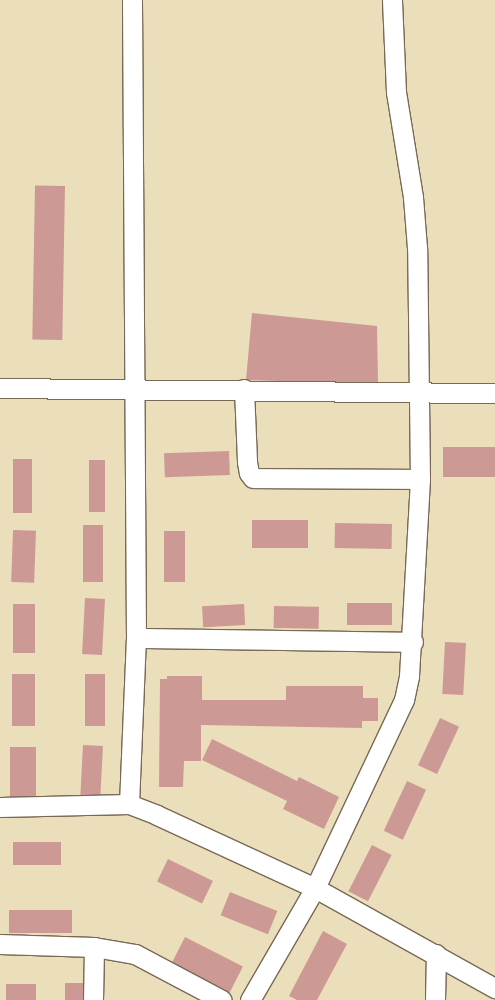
<!DOCTYPE html>
<style>
body{margin:0}
#map{position:relative;width:495px;height:1000px;overflow:hidden;background:#ebdeba;font-family:"EB Garamond",serif}
div>[style]{position:absolute}
.building>*{inset:0;background:#cd9994;transform-origin:0 0}
.roads{filter:drop-shadow(1px 0 #796955) drop-shadow(-1px 0 #796955) drop-shadow(0 1px #796955) drop-shadow(0 -1px #796955)}
.minor>*{height:19px;margin:-9.5px;padding:0 9.5px;transform-origin:9.5px;border-radius:9.5px;background:#fff}
span{translate:-50% -50%;white-space:nowrap;text-align:center;line-height:1.15;-webkit-text-stroke:3px #fff;paint-order:stroke}
</style>
<div id="map">
<div class="building">
<i style="left:65px;top:186px;width:154px;height:30px;rotate:91deg"></i>
<i style="clip-path:polygon(252px 313px,377px 326px,378px 384px,246px 380px)"></i>
<i style="left:495px;top:447px;width:30px;height:52px;rotate:90deg"></i>
<i style="left:229px;top:451px;width:24px;height:65px;rotate:88deg"></i>
<i style="left:13px;top:459px;width:19px;height:54px"></i>
<i style="left:89px;top:460px;width:16px;height:52px"></i>
<i style="left:308px;top:520px;width:28px;height:56px;rotate:90deg"></i>
<i style="left:335px;top:523px;width:57px;height:25px;rotate:1deg"></i>
<i style="left:83px;top:525px;width:20px;height:57px"></i>
<i style="left:13px;top:530px;width:23px;height:52px;rotate:2deg"></i>
<i style="left:164px;top:531px;width:21px;height:51px"></i>
<i style="left:85px;top:598px;width:20px;height:56px;rotate:3deg"></i>
<i style="left:392px;top:603px;width:22px;height:45px;rotate:90deg"></i>
<i style="left:13px;top:604px;width:22px;height:49px"></i>
<i style="left:244px;top:604px;width:21px;height:42px;rotate:87deg"></i>
<i style="left:274px;top:606px;width:45px;height:22px;rotate:1deg"></i>
<i style="left:445px;top:642px;width:21px;height:52px;rotate:3deg"></i>
<i style="left:12px;top:674px;width:23px;height:52px"></i>
<i style="left:85px;top:674px;width:20px;height:52px"></i>
<i style="clip-path:polygon(167px 676px,202px 676px,202px 700px,286px 700px,286px 686px,363px 686px,363px 698px,378px 698px,378px 721px,362px 721px,362px 728px,201px 725px,201px 761px,184px 761px,183px 787px,159px 787px,160px 679px,167px 679px)"></i>
<i style="left:440px;top:718px;width:21px;height:52px;rotate:25deg"></i>
<i style="clip-path:polygon(212px 739px,297px 781px,299px 777px,339px 797px,324px 829px,283px 809px,287px 801px,202px 760px)"></i>
<i style="left:83px;top:745px;width:20px;height:54px;rotate:3deg"></i>
<i style="left:36px;top:747px;width:50px;height:26px;rotate:90deg"></i>
<i style="left:407px;top:781px;width:21px;height:55px;rotate:25deg"></i>
<i style="left:13px;top:842px;width:48px;height:23px"></i>
<i style="left:372px;top:845px;width:22px;height:52px;rotate:27deg"></i>
<i style="left:168px;top:859px;width:50px;height:25px;rotate:26deg"></i>
<i style="left:230px;top:892px;width:51px;height:25px;rotate:22deg"></i>
<i style="left:72px;top:910px;width:23px;height:63px;rotate:90deg"></i>
<i style="clip-path:polygon(323px 931px,347px 944px,317px 1000px,297px 1000px,289px 996px)"></i>
<i style="left:185px;top:937px;width:65px;height:30px;rotate:27deg"></i>
<i style="left:65px;top:983px;width:21px;height:17px"></i>
<i style="left:6px;top:984px;width:30px;height:16px"></i>
</div>
<div class="roads">
<div class="minor">
<i style="left:0;top:388px;width:495px;rotate:0.6deg"></i>
<i style="left:244px;top:389px;width:73px;rotate:87.6deg"></i>
<i style="left:247px;top:462px;width:11px;rotate:80deg"></i>
<i style="left:249px;top:473px;width:6px;rotate:51deg"></i>
<i style="left:253px;top:478px;width:167px;rotate:0.3deg"></i>
<i style="left:136px;top:638px;width:277px;rotate:0.8deg"></i>
<i style="left:129px;top:804px;width:166px;rotate:-87.6deg"></i>
<i style="left:136px;top:638px;width:638px;rotate:-90.36deg"></i>
<i style="left:0;top:807px;width:129px;rotate:-1.3deg"></i>
<i style="left:129px;top:804px;width:30px;rotate:21deg"></i>
<i style="left:157px;top:815px;width:174px;rotate:24.8deg"></i>
<i style="left:315px;top:888px;width:206px;rotate:29.1deg"></i>
<i style="left:0;top:944px;width:94px;rotate:1.8deg"></i>
<i style="left:94px;top:947px;width:42px;rotate:9.7deg"></i>
<i style="left:135px;top:954px;width:98px;rotate:27.9deg"></i>
<i style="left:93px;top:1000px;width:53px;rotate:-88.9deg"></i>
<i style="left:250px;top:1000px;width:129px;rotate:-59.9deg"></i>
<i style="left:315px;top:888px;width:208px;rotate:-64.7deg"></i>
<i style="left:404px;top:700px;width:25px;rotate:-78deg"></i>
<i style="left:409px;top:676px;width:197px;rotate:-86.8deg"></i>
<i style="left:420px;top:479px;width:231px;rotate:-90.7deg"></i>
<i style="left:417px;top:248px;width:51px;rotate:-94.5deg"></i>
<i style="left:413px;top:197px;width:106px;rotate:-99.2deg"></i>
<i style="left:396px;top:92px;width:92px;rotate:-92.5deg"></i>
<i style="left:435px;top:1000px;width:46px;rotate:-88.8deg"></i>
</div>
</div>
</div>
